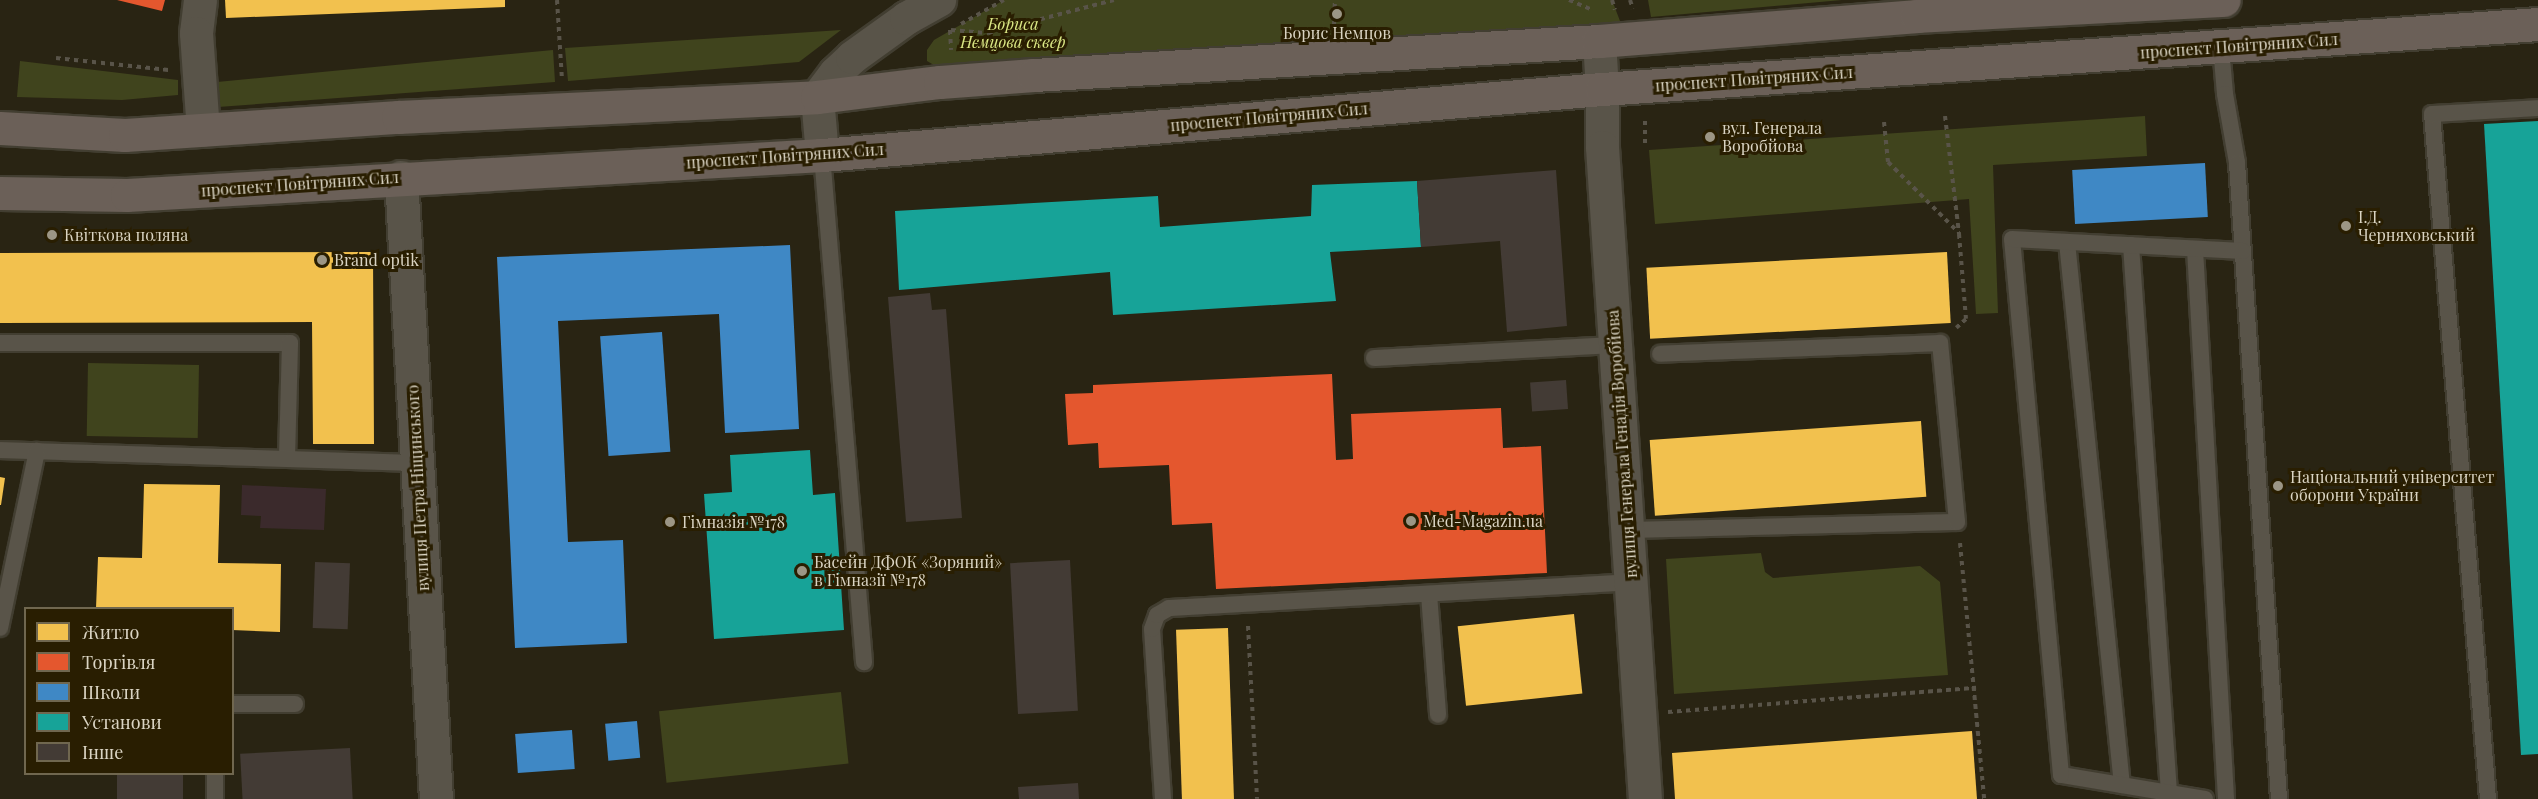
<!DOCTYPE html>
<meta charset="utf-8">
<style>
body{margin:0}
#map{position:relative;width:2538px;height:799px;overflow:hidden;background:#292413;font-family:"Playfair Display",serif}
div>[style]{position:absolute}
.industrial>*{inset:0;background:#3b2a2c}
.green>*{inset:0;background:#40441d;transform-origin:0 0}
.homes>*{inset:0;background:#f2c14e;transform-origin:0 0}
.shops>*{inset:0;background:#e4572e}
.schools>*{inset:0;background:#3f88c5;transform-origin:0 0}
.public>*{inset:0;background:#17a398}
.building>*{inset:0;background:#433b35;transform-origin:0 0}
.path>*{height:4px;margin-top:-2px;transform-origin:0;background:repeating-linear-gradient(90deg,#595449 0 4.5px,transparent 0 9px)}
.roads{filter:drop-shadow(2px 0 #423e31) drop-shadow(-2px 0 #423e31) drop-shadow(0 2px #423e31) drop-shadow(0 -2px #423e31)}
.service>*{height:16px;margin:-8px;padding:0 8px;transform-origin:8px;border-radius:8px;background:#595449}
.minor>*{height:33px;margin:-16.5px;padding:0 16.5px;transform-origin:16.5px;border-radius:16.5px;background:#595449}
.primary>*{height:33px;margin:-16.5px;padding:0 16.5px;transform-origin:16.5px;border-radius:16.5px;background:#6b6058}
.dots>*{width:16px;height:16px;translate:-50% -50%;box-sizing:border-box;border:3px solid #291e01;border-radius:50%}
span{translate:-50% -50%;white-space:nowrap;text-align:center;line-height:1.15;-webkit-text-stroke:6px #291e01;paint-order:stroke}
.park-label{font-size:16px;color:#dbe885;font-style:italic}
.poi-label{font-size:16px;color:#dad4c3}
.left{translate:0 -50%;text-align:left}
.street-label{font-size:16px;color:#dad4c3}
.legend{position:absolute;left:24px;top:607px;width:210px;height:168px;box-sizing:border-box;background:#291e01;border:2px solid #70674f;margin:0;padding:8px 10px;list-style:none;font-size:18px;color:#dad4c3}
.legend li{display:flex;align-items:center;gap:12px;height:30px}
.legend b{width:30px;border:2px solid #70674f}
</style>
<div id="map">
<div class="industrial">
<i style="clip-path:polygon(242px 485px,326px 489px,324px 530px,260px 528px,261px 516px,241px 515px)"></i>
</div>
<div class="green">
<i style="clip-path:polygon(1004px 0,1612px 0,1620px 21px,1625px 25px,939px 68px,927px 61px,927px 50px,934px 40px)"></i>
<i style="clip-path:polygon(1648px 0,1842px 0,1651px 17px)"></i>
<i style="clip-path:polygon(841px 30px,799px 62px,568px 81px,565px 48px)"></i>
<i style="clip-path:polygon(553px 50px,555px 82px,218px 107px,217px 82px)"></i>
<i style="clip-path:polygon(20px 61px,178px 80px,178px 95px,122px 100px,17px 97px)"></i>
<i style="clip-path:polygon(2145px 116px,2147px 156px,1993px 165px,1998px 313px,1976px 314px,1969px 199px,1655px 224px,1649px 150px)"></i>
<i style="left:88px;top:363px;width:111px;height:73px;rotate:1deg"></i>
<i style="clip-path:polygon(1761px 553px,1765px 572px,1773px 578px,1920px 566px,1940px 582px,1948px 675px,1674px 694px,1666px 559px)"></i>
<i style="left:841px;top:692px;width:72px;height:183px;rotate:84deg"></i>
</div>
<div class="homes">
<i style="clip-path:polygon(225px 0,505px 0,505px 7px,226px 18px)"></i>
<i style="clip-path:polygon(373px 252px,374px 444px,313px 444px,312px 322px,0 323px,0 253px)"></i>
<i style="left:1947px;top:252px;width:71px;height:301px;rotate:87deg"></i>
<i style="left:1921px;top:421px;width:76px;height:272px;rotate:86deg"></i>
<i style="clip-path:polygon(0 477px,5px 478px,1px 505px,0 505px)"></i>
<i style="clip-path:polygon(144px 484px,220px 485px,218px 563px,281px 564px,280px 632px,232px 630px,232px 608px,96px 608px,98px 557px,142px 558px)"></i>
<i style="left:1574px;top:614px;width:80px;height:117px;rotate:84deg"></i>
<i style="left:1228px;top:628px;width:171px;height:52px;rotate:88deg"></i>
<i style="clip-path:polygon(1972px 731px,1977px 799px,1675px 799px,1672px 753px)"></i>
</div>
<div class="shops">
<i style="clip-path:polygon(117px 0,165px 0,162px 11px)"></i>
<i style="clip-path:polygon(1332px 374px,1336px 460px,1353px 459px,1351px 414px,1501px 408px,1503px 448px,1541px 446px,1547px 573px,1216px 589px,1212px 523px,1172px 525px,1169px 465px,1099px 468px,1098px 443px,1068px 445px,1065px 394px,1093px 393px,1093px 385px)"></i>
</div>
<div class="schools">
<i style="left:2205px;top:163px;width:54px;height:133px;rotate:87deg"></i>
<i style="clip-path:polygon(790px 245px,799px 429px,725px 433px,719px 314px,558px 321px,568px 542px,623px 540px,627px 643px,515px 648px,497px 257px)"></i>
<i style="left:662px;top:332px;width:120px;height:62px;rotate:86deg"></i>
<i style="left:637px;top:721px;width:37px;height:32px;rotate:85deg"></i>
<i style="left:572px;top:730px;width:39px;height:57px;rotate:86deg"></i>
</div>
<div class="public">
<i style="clip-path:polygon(2538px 121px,2538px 754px,2521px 755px,2484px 124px)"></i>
<i style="clip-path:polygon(1417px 181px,1421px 247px,1330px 252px,1336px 301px,1113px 315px,1110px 272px,899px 290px,895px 211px,1158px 196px,1160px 227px,1311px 216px,1312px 185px)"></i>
<i style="clip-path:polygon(810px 450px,813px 495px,835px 493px,844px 630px,714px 639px,704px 494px,732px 492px,730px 455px)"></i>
</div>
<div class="building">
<i style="clip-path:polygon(1556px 170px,1567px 326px,1507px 332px,1500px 241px,1421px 247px,1417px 181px)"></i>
<i style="clip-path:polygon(930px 293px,932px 310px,946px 309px,962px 518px,906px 522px,888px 297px)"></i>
<i style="left:1566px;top:380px;width:29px;height:36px;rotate:86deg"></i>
<i style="left:1070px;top:560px;width:151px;height:60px;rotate:87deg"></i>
<i style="left:315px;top:562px;width:35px;height:66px;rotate:2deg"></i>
<i style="left:350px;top:748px;width:51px;height:110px;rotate:87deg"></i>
<i style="left:117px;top:774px;width:66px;height:25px"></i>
<i style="clip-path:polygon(1078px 783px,1079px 799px,1019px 799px,1018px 787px)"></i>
</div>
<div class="path">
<i style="left:557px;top:0;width:80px;rotate:86.4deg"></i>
<i style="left:1569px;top:0;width:23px;rotate:23deg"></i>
<i style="left:1612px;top:0;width:10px;rotate:73deg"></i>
<i style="left:1630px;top:0;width:9px;rotate:72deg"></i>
<i style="left:961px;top:24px;width:49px;rotate:-29.2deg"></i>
<i style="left:1334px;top:26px;width:26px;rotate:-88deg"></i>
<i style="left:950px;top:30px;width:20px;rotate:87deg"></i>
<i style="left:951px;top:30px;width:37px;rotate:5deg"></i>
<i style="left:988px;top:33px;width:130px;rotate:-14.7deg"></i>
<i style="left:56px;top:58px;width:113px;rotate:6.1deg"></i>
<i style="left:1945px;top:116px;width:119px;rotate:83.2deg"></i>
<i style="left:1959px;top:234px;width:85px;rotate:85.3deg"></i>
<i style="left:1966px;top:319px;width:13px;rotate:138deg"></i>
<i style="left:1884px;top:122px;width:40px;rotate:84.3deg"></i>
<i style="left:1888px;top:162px;width:100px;rotate:45deg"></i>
<i style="left:1645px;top:143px;width:26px;rotate:-90deg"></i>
<i style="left:1960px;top:543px;width:257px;rotate:84.6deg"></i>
<i style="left:1248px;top:626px;width:173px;rotate:87deg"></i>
<i style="left:1668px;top:712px;width:309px;rotate:-4.5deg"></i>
</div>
<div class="roads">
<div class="service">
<i style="left:2221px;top:47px;width:47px;rotate:85.1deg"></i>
<i style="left:2225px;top:94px;width:70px;rotate:80.1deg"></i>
<i style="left:2237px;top:163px;width:637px;rotate:86.22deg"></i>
<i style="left:822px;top:155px;width:509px;rotate:85.26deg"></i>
<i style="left:2067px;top:242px;width:546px;rotate:84.22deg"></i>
<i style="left:2131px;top:245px;width:549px;rotate:86.03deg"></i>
<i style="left:2195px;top:249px;width:551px;rotate:86.77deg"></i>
<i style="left:0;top:343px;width:290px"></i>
<i style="left:290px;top:343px;width:114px;rotate:91.5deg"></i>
<i style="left:1374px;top:358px;width:241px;rotate:-3.1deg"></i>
<i style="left:0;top:450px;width:415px;rotate:1.8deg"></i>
<i style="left:1627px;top:530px;width:330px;rotate:-1.4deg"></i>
<i style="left:1957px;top:522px;width:180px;rotate:-95.4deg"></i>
<i style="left:1940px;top:343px;width:280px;rotate:177.8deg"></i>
<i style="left:1429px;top:594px;width:121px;rotate:85.7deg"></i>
<i style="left:0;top:628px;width:181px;rotate:-78.2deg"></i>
<i style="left:232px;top:704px;width:63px"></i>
<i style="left:215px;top:774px;width:25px;rotate:90deg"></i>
<i style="left:1163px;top:799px;width:170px;rotate:-93.7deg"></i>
<i style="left:1152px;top:629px;width:15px;rotate:-70deg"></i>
<i style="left:1157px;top:615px;width:14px;rotate:-30deg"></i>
<i style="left:1169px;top:608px;width:463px;rotate:-3.2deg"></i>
<i style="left:2205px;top:799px;width:146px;rotate:-170.5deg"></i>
<i style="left:2061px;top:775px;width:538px;rotate:-95.22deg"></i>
<i style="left:2012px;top:239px;width:231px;rotate:3deg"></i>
<i style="left:2488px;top:799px;width:687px;rotate:-94.67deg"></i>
<i style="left:2432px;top:114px;width:106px;rotate:-3.2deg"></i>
</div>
<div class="minor">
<i style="left:200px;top:0;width:33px;rotate:97deg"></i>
<i style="left:196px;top:33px;width:97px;rotate:85.9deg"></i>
<i style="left:1599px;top:41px;width:48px;rotate:86.4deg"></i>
<i style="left:1602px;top:89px;width:58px;rotate:90deg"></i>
<i style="left:1602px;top:147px;width:653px;rotate:86.23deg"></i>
<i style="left:822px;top:155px;width:58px;rotate:-94.9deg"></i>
<i style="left:817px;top:97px;width:30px;rotate:-53deg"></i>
<i style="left:835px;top:73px;width:23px;rotate:-43deg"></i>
<i style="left:852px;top:57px;width:67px;rotate:-35.8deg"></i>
<i style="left:906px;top:18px;width:38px;rotate:-29deg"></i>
<i style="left:401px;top:177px;width:623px;rotate:86.78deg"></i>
</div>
<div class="primary">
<i style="left:0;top:128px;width:125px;rotate:3.2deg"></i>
<i style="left:125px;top:135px;width:274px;rotate:-3.8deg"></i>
<i style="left:398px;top:117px;width:419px;rotate:-2.7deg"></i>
<i style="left:817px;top:97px;width:124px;rotate:-7deg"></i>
<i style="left:940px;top:82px;width:94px;rotate:-4.3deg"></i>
<i style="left:1034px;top:75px;width:566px;rotate:-3.44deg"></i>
<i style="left:1599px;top:41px;width:319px;rotate:-4.5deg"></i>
<i style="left:1917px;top:16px;width:307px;rotate:-3deg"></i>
<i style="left:0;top:193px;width:127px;rotate:0.9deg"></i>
<i style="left:127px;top:195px;width:696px;rotate:-3.29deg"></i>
<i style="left:822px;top:155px;width:783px;rotate:-4.84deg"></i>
<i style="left:1602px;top:89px;width:938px;rotate:-3.97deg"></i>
</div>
</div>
<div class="dots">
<i style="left:1337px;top:14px;background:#9c9685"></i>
<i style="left:1710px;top:137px;background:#9c9685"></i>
<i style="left:2346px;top:226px;background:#9c9685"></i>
<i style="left:52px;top:235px;background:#9c9685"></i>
<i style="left:322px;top:260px;background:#9c9685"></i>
<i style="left:2278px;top:486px;background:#9c9685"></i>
<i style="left:1411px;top:521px;background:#9c9685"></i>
<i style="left:670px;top:522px;background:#9c9685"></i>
<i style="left:802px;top:571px;background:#9c9685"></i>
</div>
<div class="park-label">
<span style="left:1013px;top:33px">Бориса<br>Нємцова сквер</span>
</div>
<div class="poi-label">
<span style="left:1337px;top:33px">Борис Немцов</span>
<span class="left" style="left:1722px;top:137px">вул. Генерала<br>Воробйова</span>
<span class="left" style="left:2358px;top:226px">І.Д.<br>Черняховський</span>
<span class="left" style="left:64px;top:235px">Квіткова поляна</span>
<span class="left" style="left:334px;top:260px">Brand optik</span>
<span class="left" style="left:2290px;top:486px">Національний університет<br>оборони України</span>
<span class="left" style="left:1423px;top:521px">Med-Magazin.ua</span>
<span class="left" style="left:682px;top:522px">Гімназія №178</span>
<span class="left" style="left:814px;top:571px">Басейн ДФОК «Зоряний»<br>в Гімназії №178</span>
</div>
<div class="street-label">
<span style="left:2239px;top:46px;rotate:-4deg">проспект Повітряних Сил</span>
<span style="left:1754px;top:79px;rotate:-4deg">проспект Повітряних Сил</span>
<span style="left:1269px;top:117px;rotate:-5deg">проспект Повітряних Сил</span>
<span style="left:785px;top:156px;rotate:-4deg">проспект Повітряних Сил</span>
<span style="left:300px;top:184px;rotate:-4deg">проспект Повітряних Сил</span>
<span style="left:1622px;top:444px;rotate:-94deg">вулиця Генерала Генадія Воробйова</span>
<span style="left:418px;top:488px;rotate:-93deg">вулиця Петра Ніщинського</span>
</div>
<ul class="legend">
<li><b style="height:16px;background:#f2c14e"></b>Житло</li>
<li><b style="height:16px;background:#e4572e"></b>Торгівля</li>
<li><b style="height:16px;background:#3f88c5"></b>Школи</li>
<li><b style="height:16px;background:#17a398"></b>Установи</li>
<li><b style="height:16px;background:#433b35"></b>Інше</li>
</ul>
</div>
